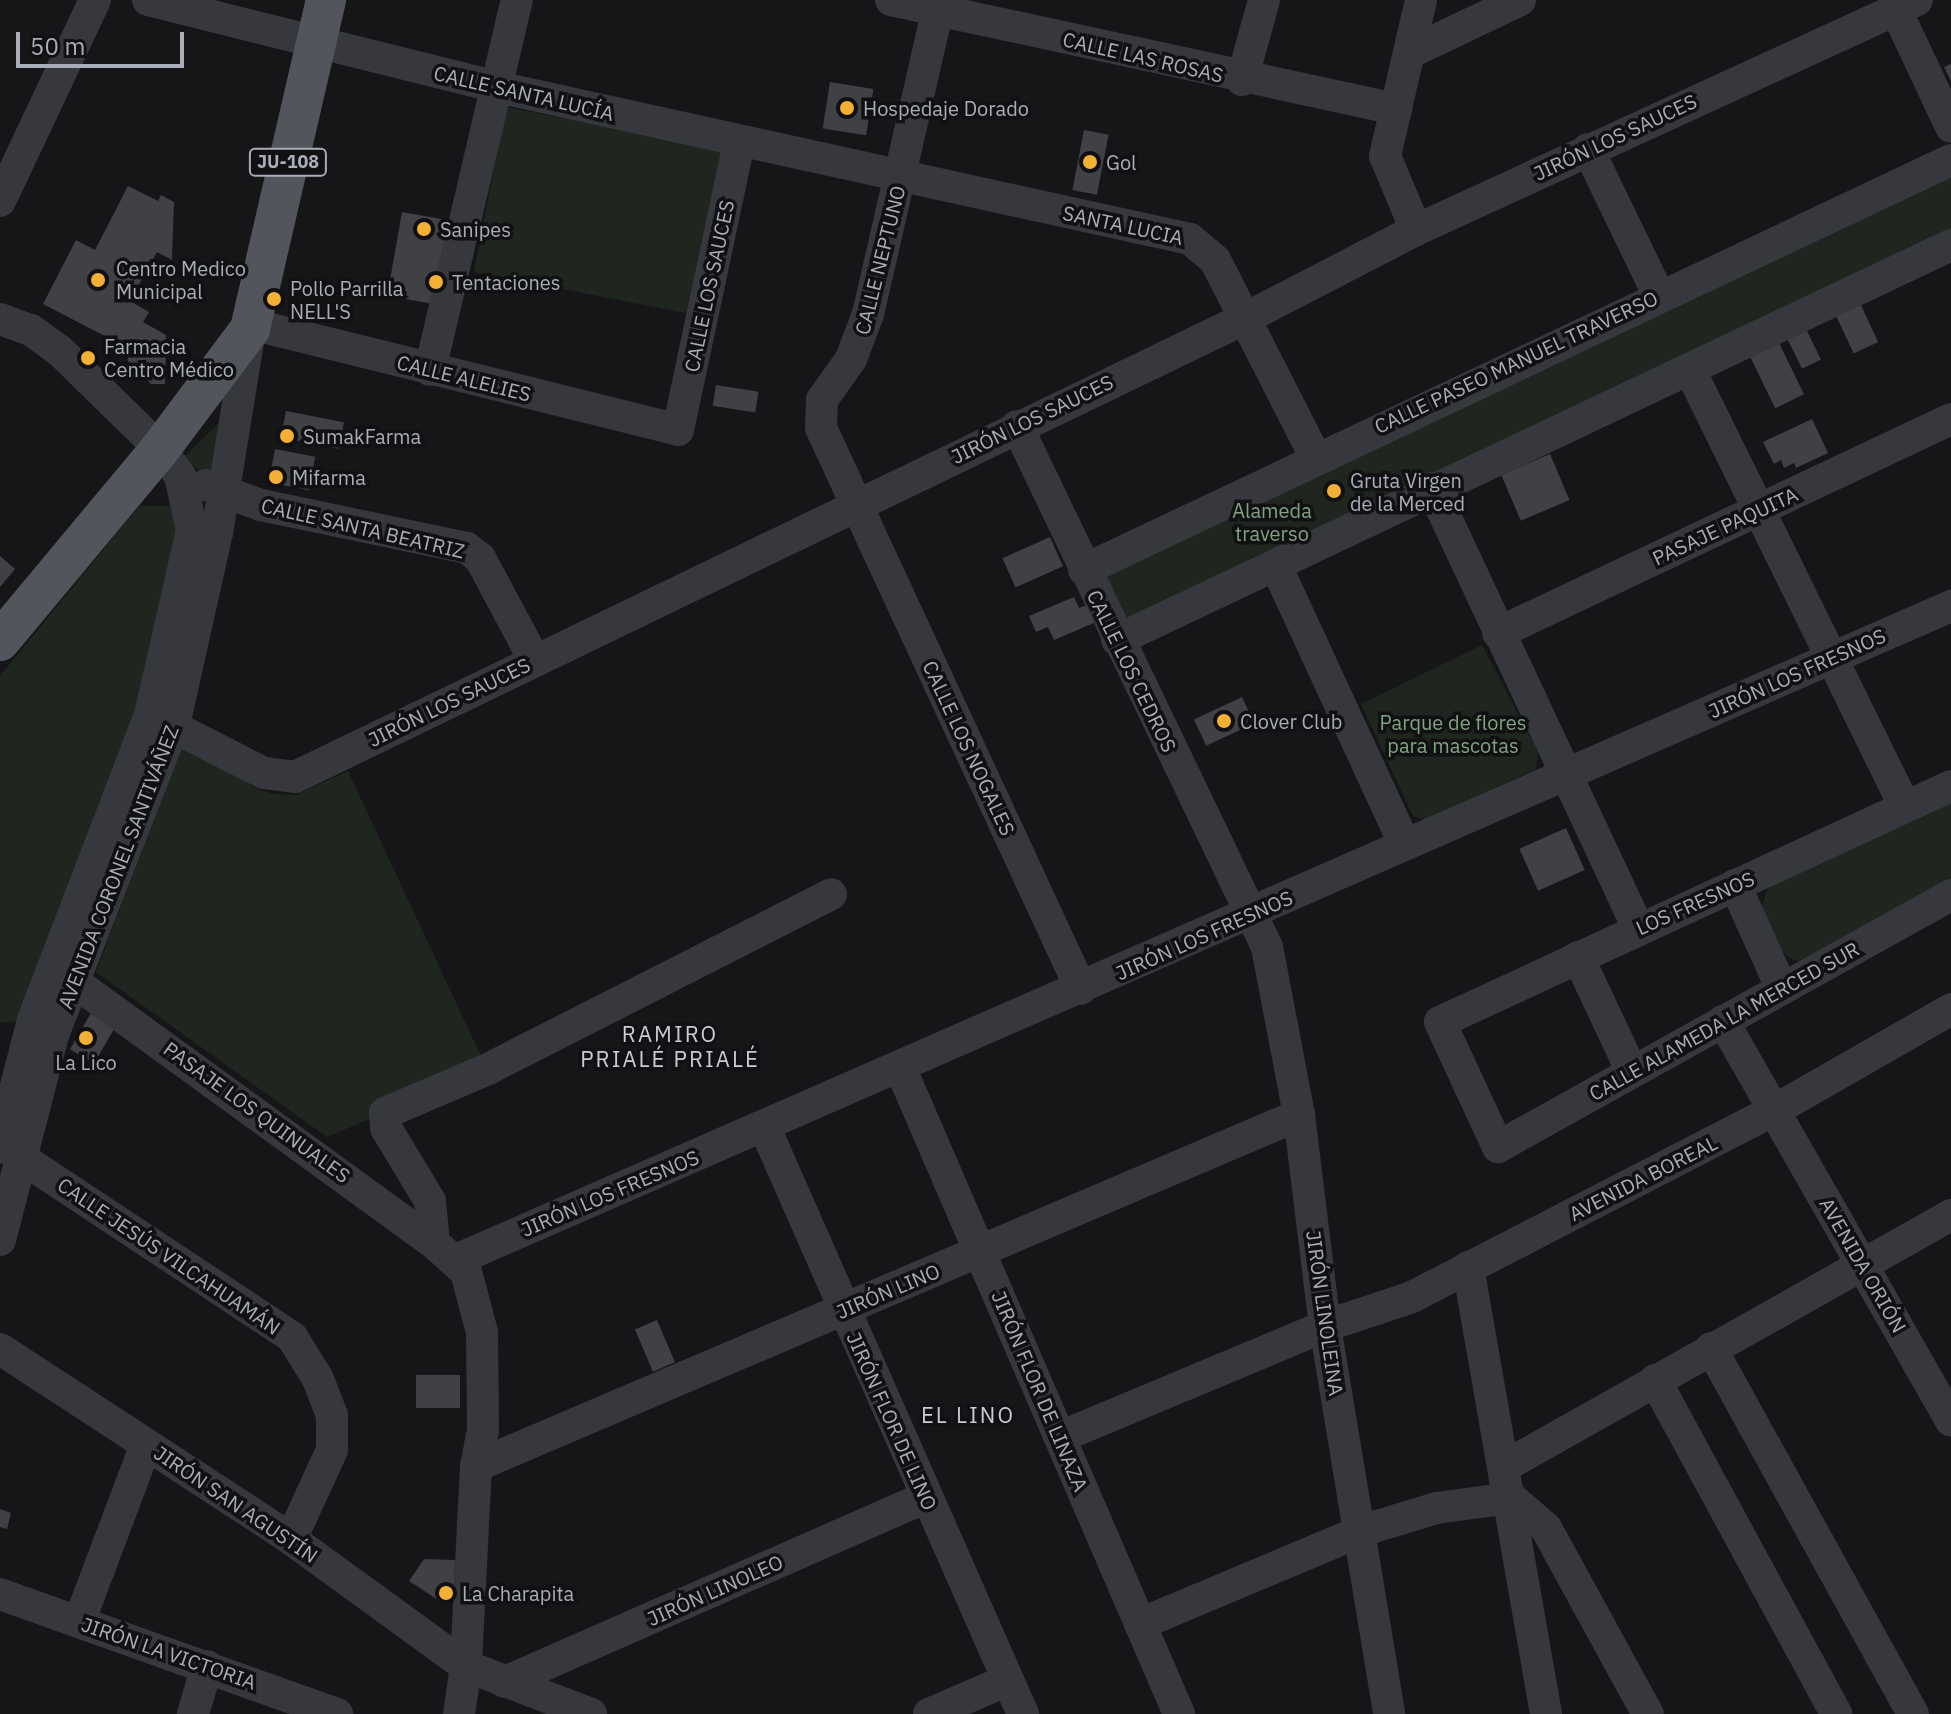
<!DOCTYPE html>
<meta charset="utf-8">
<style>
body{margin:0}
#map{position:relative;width:1951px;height:1714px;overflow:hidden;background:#161618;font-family:"IBM Plex Sans",sans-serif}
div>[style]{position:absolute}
.green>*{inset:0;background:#1e261f;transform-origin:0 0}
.building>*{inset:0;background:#404145;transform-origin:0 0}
.minor>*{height:32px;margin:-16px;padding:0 16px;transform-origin:16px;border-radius:16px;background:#37383d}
.major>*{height:40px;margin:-20px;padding:0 20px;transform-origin:20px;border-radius:20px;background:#53555c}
.dots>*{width:22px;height:22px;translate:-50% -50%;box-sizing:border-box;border:4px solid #111113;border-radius:50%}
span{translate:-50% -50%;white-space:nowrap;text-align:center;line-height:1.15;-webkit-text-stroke:7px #111113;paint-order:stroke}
.shield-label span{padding:2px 6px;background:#111113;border:2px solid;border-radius:6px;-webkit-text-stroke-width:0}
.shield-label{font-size:18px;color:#a8adb8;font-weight:700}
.street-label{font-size:20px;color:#a8adb8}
.poi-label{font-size:20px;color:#a8adb8}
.left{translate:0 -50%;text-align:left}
.park-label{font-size:20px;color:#7fa381}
.neighbourhood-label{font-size:22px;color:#c9ccd4;letter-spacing:2px}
.scale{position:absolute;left:16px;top:32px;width:168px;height:36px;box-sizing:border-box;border:4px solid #a8adb8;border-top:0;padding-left:10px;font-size:24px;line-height:28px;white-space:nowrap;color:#a8adb8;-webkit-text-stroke:6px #111113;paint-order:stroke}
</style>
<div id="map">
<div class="green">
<i style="left:506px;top:107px;width:221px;height:168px;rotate:11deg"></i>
<i style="clip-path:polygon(1951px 172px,1951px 236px,1258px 565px,1121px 620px,1107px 576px)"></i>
<i style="clip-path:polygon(218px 424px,224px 426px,215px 469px,205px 476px,184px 457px)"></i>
<i style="clip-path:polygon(139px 506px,170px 506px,185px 524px,146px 692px,24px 1020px,0 1023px,0 676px)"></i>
<i style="clip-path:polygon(1482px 645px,1538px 752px,1536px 769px,1425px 820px,1413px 816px,1361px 704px)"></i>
<i style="clip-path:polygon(183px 743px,259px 790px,275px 794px,296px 795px,348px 771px,487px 1069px,327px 1137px,96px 972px)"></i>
<i style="clip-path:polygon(1951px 799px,1951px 883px,1805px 963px,1789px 958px,1779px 947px,1761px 910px,1769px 883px)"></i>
</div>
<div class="building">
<i style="clip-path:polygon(1951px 64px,1951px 81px,1944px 67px)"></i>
<i style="left:830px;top:82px;width:44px;height:47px;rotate:9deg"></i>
<i style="left:1084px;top:130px;width:25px;height:61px;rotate:11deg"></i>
<i style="clip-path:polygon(128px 186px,158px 201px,161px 195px,174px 202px,172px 260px,157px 252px,130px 301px,149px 312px,143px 322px,166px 335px,165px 384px,151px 384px,128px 361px,126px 347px,43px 304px,76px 240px,95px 250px)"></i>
<i style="left:402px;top:212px;width:50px;height:85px;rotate:10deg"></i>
<i style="left:1860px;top:303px;width:43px;height:27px;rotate:65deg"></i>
<i style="left:1806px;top:329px;width:34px;height:21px;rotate:64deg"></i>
<i style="left:1779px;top:343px;width:57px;height:32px;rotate:64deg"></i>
<i style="left:716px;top:385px;width:43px;height:21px;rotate:9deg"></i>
<i style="left:286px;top:411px;width:59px;height:27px;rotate:11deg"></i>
<i style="clip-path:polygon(1812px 419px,1828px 453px,1796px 468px,1794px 463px,1784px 468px,1781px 460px,1774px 464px,1763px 442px)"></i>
<i style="left:275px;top:449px;width:41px;height:34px;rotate:11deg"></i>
<i style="left:1550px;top:454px;width:50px;height:53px;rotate:67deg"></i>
<i style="left:1337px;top:481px;width:16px;height:15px;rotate:60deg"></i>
<i style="left:1050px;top:537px;width:32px;height:52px;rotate:66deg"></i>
<i style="clip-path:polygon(0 556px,15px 569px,0 587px)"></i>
<i style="clip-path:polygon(1074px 597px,1079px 608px,1089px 604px,1096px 622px,1054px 640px,1048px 627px,1036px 632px,1029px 616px)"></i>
<i style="left:1242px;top:697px;width:29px;height:53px;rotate:65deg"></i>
<i style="left:1566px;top:828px;width:46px;height:51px;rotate:66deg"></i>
<i style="left:91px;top:1013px;width:28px;height:42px;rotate:30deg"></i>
<i style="left:657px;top:1320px;width:46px;height:24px;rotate:67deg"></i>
<i style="left:460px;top:1375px;width:33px;height:44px;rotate:90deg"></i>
<i style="clip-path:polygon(0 1509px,11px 1513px,7px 1529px,0 1527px)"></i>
<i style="clip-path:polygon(424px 1559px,455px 1560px,454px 1594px,438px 1600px,409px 1581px)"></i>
</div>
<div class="minor">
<i style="left:148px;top:0;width:360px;rotate:14deg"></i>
<i style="left:497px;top:87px;width:709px;rotate:12.37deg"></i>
<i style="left:1190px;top:239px;width:33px;rotate:40deg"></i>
<i style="left:1215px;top:260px;width:220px;rotate:63deg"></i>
<i style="left:891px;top:0;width:517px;rotate:12.18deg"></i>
<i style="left:940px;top:0;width:322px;rotate:102.9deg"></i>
<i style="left:868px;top:314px;width:48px;rotate:110.7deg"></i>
<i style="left:851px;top:359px;width:50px;rotate:125.3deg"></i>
<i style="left:822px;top:400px;width:28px;rotate:92deg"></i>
<i style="left:821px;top:428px;width:618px;rotate:65.13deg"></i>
<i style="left:1900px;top:0;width:11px;rotate:112deg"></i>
<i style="left:1896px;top:10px;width:129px;rotate:64.8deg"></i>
<i style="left:1409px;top:53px;width:123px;rotate:-25.5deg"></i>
<i style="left:1242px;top:80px;width:83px;rotate:-74.6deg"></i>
<i style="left:1588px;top:149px;width:163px;rotate:64.2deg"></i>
<i style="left:0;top:201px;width:222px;rotate:-64.7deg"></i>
<i style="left:1416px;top:230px;width:80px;rotate:-112.7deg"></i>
<i style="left:1385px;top:156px;width:160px;rotate:-77deg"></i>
<i style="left:0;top:319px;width:33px;rotate:20deg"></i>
<i style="left:31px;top:330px;width:34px;rotate:36deg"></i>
<i style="left:59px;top:350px;width:141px;rotate:44.4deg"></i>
<i style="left:160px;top:449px;width:34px;rotate:53deg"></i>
<i style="left:180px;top:476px;width:55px;rotate:77.5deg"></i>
<i style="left:192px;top:530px;width:190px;rotate:102.8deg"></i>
<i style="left:150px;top:715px;width:327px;rotate:111deg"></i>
<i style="left:33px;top:1020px;width:132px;rotate:104.5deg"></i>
<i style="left:251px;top:324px;width:440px;rotate:13.9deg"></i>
<i style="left:678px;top:430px;width:294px;rotate:-78deg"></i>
<i style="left:430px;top:370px;width:380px;rotate:-76.8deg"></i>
<i style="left:1690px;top:370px;width:486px;rotate:63.8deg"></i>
<i style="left:1017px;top:426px;width:578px;rotate:64.37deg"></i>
<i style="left:1267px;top:947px;width:171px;rotate:79.2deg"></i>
<i style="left:1299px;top:1115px;width:213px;rotate:83deg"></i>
<i style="left:1325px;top:1326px;width:393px;rotate:80.6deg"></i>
<i style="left:206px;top:485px;width:59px;rotate:20deg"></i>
<i style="left:261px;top:505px;width:210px;rotate:11.8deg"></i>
<i style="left:467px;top:548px;width:16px;rotate:38deg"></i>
<i style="left:480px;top:558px;width:117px;rotate:61.9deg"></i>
<i style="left:1432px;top:488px;width:486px;rotate:64.9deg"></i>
<i style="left:1276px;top:566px;width:307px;rotate:65.2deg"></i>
<i style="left:1084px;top:570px;width:959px;rotate:-25.31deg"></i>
<i style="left:1498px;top:633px;width:501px;rotate:-25.29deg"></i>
<i style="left:1117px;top:640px;width:923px;rotate:-25.34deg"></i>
<i style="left:150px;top:715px;width:128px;rotate:27deg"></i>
<i style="left:264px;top:773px;width:31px;rotate:7deg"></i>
<i style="left:295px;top:777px;width:1058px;rotate:-25.77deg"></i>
<i style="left:1248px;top:317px;width:189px;rotate:-27.4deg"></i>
<i style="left:1416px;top:230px;width:551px;rotate:-24.66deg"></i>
<i style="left:1951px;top:786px;width:563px;rotate:155.21deg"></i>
<i style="left:1440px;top:1022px;width:138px;rotate:65.1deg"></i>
<i style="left:1498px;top:1147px;width:518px;rotate:-29.09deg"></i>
<i style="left:1735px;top:885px;width:114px;rotate:65.7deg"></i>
<i style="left:1578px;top:957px;width:127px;rotate:64.8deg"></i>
<i style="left:55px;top:968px;width:468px;rotate:36deg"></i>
<i style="left:434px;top:1243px;width:43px;rotate:42.2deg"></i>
<i style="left:466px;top:1272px;width:62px;rotate:75.1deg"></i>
<i style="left:482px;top:1332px;width:98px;rotate:89.4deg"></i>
<i style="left:483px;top:1430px;width:37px;rotate:101deg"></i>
<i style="left:476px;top:1466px;width:200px;rotate:92.9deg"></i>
<i style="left:466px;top:1666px;width:49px;rotate:98.3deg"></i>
<i style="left:1723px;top:1021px;width:460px;rotate:60.3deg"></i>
<i style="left:900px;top:1067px;width:705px;rotate:66.67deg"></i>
<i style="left:764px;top:1126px;width:643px;rotate:66.23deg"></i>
<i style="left:23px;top:1159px;width:323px;rotate:33.5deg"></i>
<i style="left:292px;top:1337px;width:49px;rotate:58.2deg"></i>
<i style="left:318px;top:1379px;width:39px;rotate:69deg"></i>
<i style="left:332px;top:1415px;width:35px;rotate:90deg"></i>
<i style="left:332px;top:1450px;width:98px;rotate:114.7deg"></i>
<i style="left:0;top:1240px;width:212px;rotate:-75.5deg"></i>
<i style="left:53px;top:1035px;width:333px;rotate:-68.7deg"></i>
<i style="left:174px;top:725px;width:197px;rotate:-77.4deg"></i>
<i style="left:217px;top:533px;width:207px;rotate:-80.8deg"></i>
<i style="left:434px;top:1243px;width:42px;rotate:-95.4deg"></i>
<i style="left:430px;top:1201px;width:85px;rotate:-121.1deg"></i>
<i style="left:386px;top:1128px;width:15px;rotate:-94deg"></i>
<i style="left:385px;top:1113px;width:112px;rotate:-23.1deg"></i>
<i style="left:488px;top:1069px;width:385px;rotate:-27deg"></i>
<i style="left:456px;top:1260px;width:1632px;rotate:-23.63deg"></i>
<i style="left:1468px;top:1267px;width:454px;rotate:80.1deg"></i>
<i style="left:1711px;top:1348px;width:418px;rotate:61.1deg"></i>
<i style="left:0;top:1349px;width:348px;rotate:33.1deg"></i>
<i style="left:291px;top:1539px;width:216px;rotate:36deg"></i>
<i style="left:466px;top:1666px;width:134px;rotate:21deg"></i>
<i style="left:1655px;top:1380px;width:380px;rotate:61.5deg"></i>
<i style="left:1060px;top:1437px;width:287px;rotate:-22.7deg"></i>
<i style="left:1325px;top:1326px;width:92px;rotate:-18.4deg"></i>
<i style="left:1412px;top:1297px;width:408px;rotate:-27.3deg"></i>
<i style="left:1775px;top:1110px;width:203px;rotate:-29.8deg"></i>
<i style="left:476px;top:1466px;width:895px;rotate:-23.1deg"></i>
<i style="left:1505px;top:1466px;width:512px;rotate:-29.37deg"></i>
<i style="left:0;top:1594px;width:358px;rotate:19.6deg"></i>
<i style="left:79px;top:1622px;width:189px;rotate:-69.3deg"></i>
<i style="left:1140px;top:1624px;width:240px;rotate:-22.8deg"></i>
<i style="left:1361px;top:1531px;width:78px;rotate:-17deg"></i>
<i style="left:1436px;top:1508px;width:76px;rotate:-7.6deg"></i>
<i style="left:1511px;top:1498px;width:46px;rotate:40.6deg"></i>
<i style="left:1546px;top:1528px;width:212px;rotate:61.3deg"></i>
<i style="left:505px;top:1682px;width:459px;rotate:-23.7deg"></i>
<i style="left:193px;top:1714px;width:50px;rotate:-73.7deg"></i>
<i style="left:929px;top:1714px;width:86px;rotate:-23.3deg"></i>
</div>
<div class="major">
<i style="left:0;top:641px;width:250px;rotate:-50.2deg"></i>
<i style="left:160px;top:449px;width:150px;rotate:-53.1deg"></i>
<i style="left:250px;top:329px;width:338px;rotate:-77deg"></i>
</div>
<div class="dots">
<i style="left:847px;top:108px;background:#f2b134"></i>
<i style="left:1090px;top:162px;background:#f2b134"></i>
<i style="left:424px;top:229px;background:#f2b134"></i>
<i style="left:98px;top:280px;background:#f2b134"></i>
<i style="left:436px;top:282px;background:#f2b134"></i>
<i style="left:274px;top:299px;background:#f2b134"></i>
<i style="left:88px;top:358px;background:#f2b134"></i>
<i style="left:287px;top:436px;background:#f2b134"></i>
<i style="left:276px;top:477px;background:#f2b134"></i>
<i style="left:1334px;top:491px;background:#f2b134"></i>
<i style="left:1224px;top:721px;background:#f2b134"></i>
<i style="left:86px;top:1038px;background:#f2b134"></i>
<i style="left:446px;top:1593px;background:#f2b134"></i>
</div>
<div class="shield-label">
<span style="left:288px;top:162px">JU-108</span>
</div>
<div class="street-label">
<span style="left:1143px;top:57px;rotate:13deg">CALLE LAS ROSAS</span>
<span style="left:524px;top:93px;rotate:13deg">CALLE SANTA LUCÍA</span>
<span style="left:1615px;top:137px;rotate:-25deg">JIRÓN LOS SAUCES</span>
<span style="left:1123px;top:225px;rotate:12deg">SANTA LUCIA</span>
<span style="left:880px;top:260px;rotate:-76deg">CALLE NEPTUNO</span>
<span style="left:709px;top:286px;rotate:-78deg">CALLE LOS SAUCES</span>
<span style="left:1516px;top:362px;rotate:-25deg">CALLE PASEO MANUEL TRAVERSO</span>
<span style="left:464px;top:378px;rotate:14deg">CALLE ALELIES</span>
<span style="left:1032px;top:419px;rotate:-26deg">JIRÓN LOS SAUCES</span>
<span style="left:1725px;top:526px;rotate:-25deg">PASAJE PAQUITA</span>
<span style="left:363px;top:528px;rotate:13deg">CALLE SANTA BEATRIZ</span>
<span style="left:1132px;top:671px;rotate:64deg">CALLE LOS CEDROS</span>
<span style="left:1797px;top:673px;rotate:-24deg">JIRÓN LOS FRESNOS</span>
<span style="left:449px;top:702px;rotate:-26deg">JIRÓN LOS SAUCES</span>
<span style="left:969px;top:748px;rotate:65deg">CALLE LOS NOGALES</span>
<span style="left:118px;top:867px;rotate:-69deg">AVENIDA CORONEL SANTIVÁÑEZ</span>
<span style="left:1695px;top:903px;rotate:-24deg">LOS FRESNOS</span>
<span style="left:1204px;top:935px;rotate:-24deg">JIRÓN LOS FRESNOS</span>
<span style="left:1724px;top:1021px;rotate:-29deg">CALLE ALAMEDA LA MERCED SUR</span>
<span style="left:257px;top:1112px;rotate:36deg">PASAJE LOS QUINUALES</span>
<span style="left:1643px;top:1178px;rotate:-27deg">AVENIDA BOREAL</span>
<span style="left:610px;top:1193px;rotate:-23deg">JIRÓN LOS FRESNOS</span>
<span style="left:169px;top:1256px;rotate:34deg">CALLE JESÚS VILCAHUAMÁN</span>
<span style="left:1863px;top:1265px;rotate:60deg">AVENIDA ORIÓN</span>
<span style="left:888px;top:1291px;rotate:-23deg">JIRÓN LINO</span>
<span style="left:1325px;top:1313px;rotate:82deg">JIRÓN LINOLEINA</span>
<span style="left:1040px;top:1391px;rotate:67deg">JIRÓN FLOR DE LINAZA</span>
<span style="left:892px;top:1421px;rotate:66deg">JIRÓN FLOR DE LINO</span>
<span style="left:236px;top:1504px;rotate:34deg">JIRÓN SAN AGUSTÍN</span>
<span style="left:715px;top:1590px;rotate:-24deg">JIRÓN LINOLEO</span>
<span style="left:169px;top:1653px;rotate:19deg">JIRÓN LA VICTORIA</span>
</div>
<div class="poi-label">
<span class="left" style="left:863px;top:108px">Hospedaje Dorado</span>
<span class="left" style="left:1106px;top:162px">Gol</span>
<span class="left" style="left:440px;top:229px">Sanipes</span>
<span class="left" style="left:116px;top:280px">Centro Medico<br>Municipal</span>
<span class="left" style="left:452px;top:282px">Tentaciones</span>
<span class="left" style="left:290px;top:300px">Pollo Parrilla<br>NELL'S</span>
<span class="left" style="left:104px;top:358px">Farmacia<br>Centro Médico</span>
<span class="left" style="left:303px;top:436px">SumakFarma</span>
<span class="left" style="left:292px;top:477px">Mifarma</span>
<span class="left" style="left:1350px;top:492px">Gruta Virgen<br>de la Merced</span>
<span class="left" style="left:1240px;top:721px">Clover Club</span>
<span style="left:86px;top:1062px">La Lico</span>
<span class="left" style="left:462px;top:1593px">La Charapita</span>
</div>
<div class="park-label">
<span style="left:1272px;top:522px">Alameda<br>traverso</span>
<span style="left:1453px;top:734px">Parque de flores<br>para mascotas</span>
</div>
<div class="neighbourhood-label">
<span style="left:670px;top:1046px">RAMIRO<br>PRIALÉ PRIALÉ</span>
<span style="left:968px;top:1415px">EL LINO</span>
</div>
<div class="scale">50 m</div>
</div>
